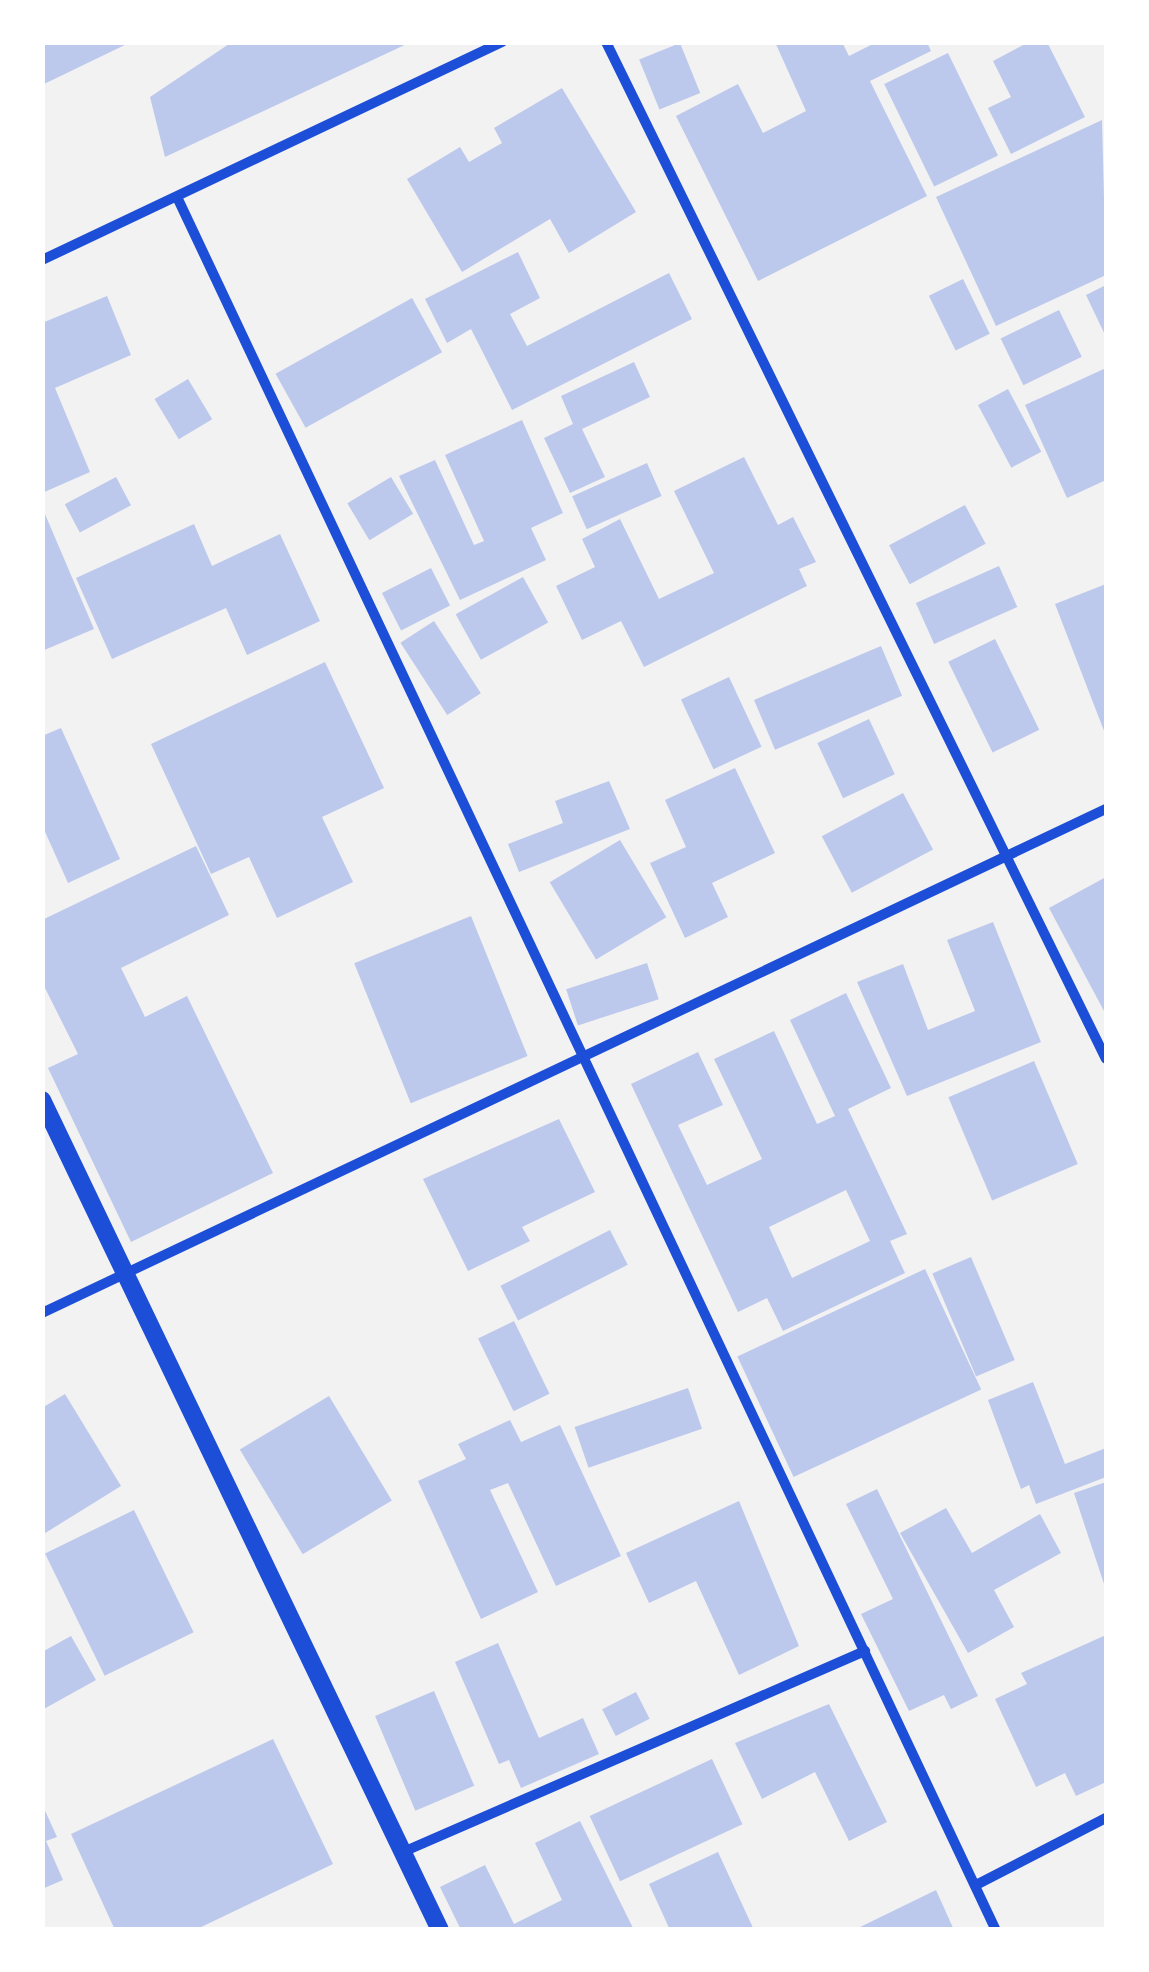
<!DOCTYPE html>
<style>
body{margin:0}
#map{position:relative;width:1149px;height:1972px;overflow:hidden;background:#f2f2f2;font-family:"Alegreya Sans",sans-serif}
div>[style]{position:absolute}
.building>*{inset:0;background:#bdc9ec;transform-origin:0 0}
.minor>*{height:10px;margin:-5px;padding:0 5px;transform-origin:5px;border-radius:5px;background:#1d4ed8}
.tertiary>*{height:18px;margin:-9px;padding:0 9px;transform-origin:9px;border-radius:9px;background:#1d4ed8}
span{translate:-50% -50%;white-space:nowrap;text-align:center;line-height:1.15;-webkit-text-stroke:10px #fff;paint-order:stroke}
.frame{position:absolute;inset:0;border:45px solid #fff;pointer-events:none}
</style>
<div id="map">
<div class="building">
<i style="clip-path:polygon(42px 42px,131px 42px,42px 85px)"></i>
<i style="clip-path:polygon(232px 42px,411px 42px,165px 157px,150px 97px)"></i>
<i style="clip-path:polygon(775px 42px,842px 42px,849px 56px,877px 42px,927px 42px,931px 51px,870px 81px,927px 196px,758px 281px,676px 116px,738px 84px,763px 133px,806px 111px)"></i>
<i style="clip-path:polygon(1029px 42px,1047px 42px,1085px 117px,1011px 154px,988px 108px,1011px 97px,993px 61px)"></i>
<i style="left:680px;top:43px;width:54px;height:44px;rotate:68deg"></i>
<i style="left:948px;top:53px;width:114px;height:71px;rotate:64deg"></i>
<i style="clip-path:polygon(562px 88px,636px 212px,569px 253px,550px 219px,462px 272px,407px 179px,460px 147px,469px 162px,502px 143px,494px 128px)"></i>
<i style="clip-path:polygon(1102px 120px,1106px 275px,996px 326px,936px 197px)"></i>
<i style="clip-path:polygon(518px 252px,540px 298px,510px 314px,527px 346px,669px 273px,692px 319px,512px 410px,471px 329px,447px 343px,425px 299px)"></i>
<i style="left:963px;top:279px;width:61px;height:38px;rotate:64deg"></i>
<i style="clip-path:polygon(1106px 285px,1106px 337px,1086px 295px)"></i>
<i style="clip-path:polygon(107px 296px,131px 355px,55px 388px,90px 472px,42px 493px,42px 323px)"></i>
<i style="left:412px;top:298px;width:62px;height:156px;rotate:61deg"></i>
<i style="left:1059px;top:310px;width:52px;height:65px;rotate:64deg"></i>
<i style="clip-path:polygon(634px 362px,650px 397px,582px 429px,605px 477px,570px 493px,544px 438px,573px 424px,561px 396px)"></i>
<i style="clip-path:polygon(1106px 368px,1106px 480px,1067px 498px,1025px 405px)"></i>
<i style="left:188px;top:379px;width:47px;height:39px;rotate:59deg"></i>
<i style="left:1008px;top:389px;width:71px;height:34px;rotate:62deg"></i>
<i style="clip-path:polygon(522px 420px,563px 513px,531px 528px,546px 560px,460px 600px,399px 476px,435px 460px,474px 545px,484px 541px,445px 455px)"></i>
<i style="clip-path:polygon(744px 457px,778px 525px,793px 517px,816px 562px,799px 569px,807px 586px,644px 667px,621px 621px,582px 640px,556px 586px,595px 567px,582px 539px,620px 519px,659px 599px,714px 573px,674px 491px)"></i>
<i style="left:647px;top:463px;width:36px;height:82px;rotate:66deg"></i>
<i style="left:116px;top:477px;width:32px;height:58px;rotate:62deg"></i>
<i style="left:391px;top:477px;width:43px;height:51px;rotate:59deg"></i>
<i style="left:965px;top:505px;width:44px;height:86px;rotate:62deg"></i>
<i style="clip-path:polygon(42px 507px,94px 629px,42px 651px)"></i>
<i style="clip-path:polygon(194px 524px,212px 566px,280px 534px,320px 621px,247px 655px,226px 608px,112px 659px,76px 578px)"></i>
<i style="left:999px;top:566px;width:45px;height:91px;rotate:66deg"></i>
<i style="left:431px;top:568px;width:42px;height:55px;rotate:63deg"></i>
<i style="left:523px;top:577px;width:52px;height:77px;rotate:61deg"></i>
<i style="clip-path:polygon(1106px 584px,1106px 736px,1055px 604px)"></i>
<i style="left:434px;top:621px;width:86px;height:40px;rotate:57deg"></i>
<i style="left:995px;top:639px;width:101px;height:52px;rotate:64deg"></i>
<i style="left:881px;top:646px;width:54px;height:138px;rotate:67deg"></i>
<i style="clip-path:polygon(325px 662px,384px 788px,322px 817px,353px 882px,277px 918px,249px 857px,211px 874px,151px 744px)"></i>
<i style="left:729px;top:677px;width:77px;height:53px;rotate:65deg"></i>
<i style="left:869px;top:719px;width:61px;height:57px;rotate:65deg"></i>
<i style="clip-path:polygon(61px 728px,120px 859px,68px 883px,42px 825px,42px 736px)"></i>
<i style="clip-path:polygon(735px 768px,775px 853px,712px 883px,728px 917px,685px 938px,650px 863px,686px 847px,665px 800px)"></i>
<i style="clip-path:polygon(609px 781px,630px 829px,519px 872px,508px 844px,563px 823px,555px 801px)"></i>
<i style="left:903px;top:793px;width:64px;height:92px;rotate:62deg"></i>
<i style="left:620px;top:840px;width:90px;height:82px;rotate:59deg"></i>
<i style="clip-path:polygon(196px 846px,229px 915px,121px 968px,145px 1017px,187px 996px,273px 1173px,131px 1242px,48px 1068px,78px 1054px,42px 982px,42px 920px)"></i>
<i style="clip-path:polygon(1106px 877px,1106px 1009px,1104px 1011px,1049px 908px)"></i>
<i style="left:471px;top:916px;width:151px;height:126px;rotate:68deg"></i>
<i style="clip-path:polygon(993px 922px,1041px 1042px,907px 1096px,857px 982px,903px 964px,928px 1030px,975px 1011px,947px 940px)"></i>
<i style="left:647px;top:963px;width:38px;height:85px;rotate:72deg"></i>
<i style="clip-path:polygon(evenodd,846px 993px,891px 1088px,848px 1109px,907px 1234px,890px 1241px,905px 1273px,783px 1331px,767px 1298px,738px 1312px,631px 1084px,698px 1052px,723px 1105px,678px 1125px,707px 1185px,762px 1159px,714px 1059px,774px 1031px,817px 1124px,835px 1116px,790px 1020px,846px 993px,846px 1190px,870px 1241px,792px 1278px,769px 1227px,846px 1190px)"></i>
<i style="left:1034px;top:1061px;width:112px;height:93px;rotate:67deg"></i>
<i style="clip-path:polygon(559px 1119px,595px 1192px,522px 1227px,530px 1241px,468px 1271px,423px 1179px)"></i>
<i style="left:610px;top:1230px;width:39px;height:123px;rotate:63deg"></i>
<i style="left:971px;top:1257px;width:112px;height:42px;rotate:67deg"></i>
<i style="left:925px;top:1269px;width:133px;height:207px;rotate:65deg"></i>
<i style="left:514px;top:1321px;width:81px;height:40px;rotate:64deg"></i>
<i style="clip-path:polygon(1033px 1382px,1065px 1464px,1106px 1448px,1106px 1477px,1036px 1504px,1029px 1485px,1021px 1489px,988px 1400px)"></i>
<i style="left:688px;top:1388px;width:43px;height:120px;rotate:71deg"></i>
<i style="clip-path:polygon(65px 1394px,121px 1486px,42px 1535px,42px 1408px)"></i>
<i style="left:329px;top:1396px;width:122px;height:104px;rotate:59deg"></i>
<i style="clip-path:polygon(510px 1420px,521px 1442px,560px 1425px,621px 1556px,556px 1586px,508px 1483px,490px 1490px,538px 1592px,481px 1619px,418px 1481px,466px 1459px,458px 1444px)"></i>
<i style="clip-path:polygon(1106px 1482px,1106px 1590px,1074px 1493px)"></i>
<i style="clip-path:polygon(877px 1489px,978px 1696px,951px 1709px,944px 1695px,909px 1711px,861px 1614px,893px 1599px,846px 1504px)"></i>
<i style="clip-path:polygon(739px 1501px,799px 1646px,739px 1675px,696px 1581px,649px 1603px,626px 1553px)"></i>
<i style="clip-path:polygon(946px 1508px,972px 1553px,1040px 1514px,1061px 1553px,994px 1590px,1014px 1627px,968px 1653px,900px 1533px)"></i>
<i style="left:134px;top:1510px;width:136px;height:99px;rotate:64deg"></i>
<i style="clip-path:polygon(1106px 1635px,1106px 1782px,1076px 1796px,1065px 1773px,1036px 1787px,995px 1699px,1027px 1684px,1021px 1673px)"></i>
<i style="clip-path:polygon(71px 1636px,96px 1680px,42px 1710px,42px 1652px)"></i>
<i style="clip-path:polygon(498px 1643px,539px 1738px,583px 1718px,599px 1754px,521px 1788px,509px 1760px,499px 1764px,455px 1662px)"></i>
<i style="left:434px;top:1691px;width:103px;height:64px;rotate:67deg"></i>
<i style="left:636px;top:1692px;width:30px;height:38px;rotate:63deg"></i>
<i style="clip-path:polygon(829px 1704px,887px 1822px,849px 1841px,815px 1772px,762px 1799px,735px 1743px)"></i>
<i style="clip-path:polygon(273px 1739px,333px 1864px,195px 1930px,115px 1930px,71px 1834px)"></i>
<i style="left:712px;top:1759px;width:72px;height:135px;rotate:65deg"></i>
<i style="clip-path:polygon(42px 1804px,57px 1837px,46px 1841px,63px 1880px,42px 1889px)"></i>
<i style="clip-path:polygon(580px 1821px,634px 1930px,461px 1930px,440px 1887px,485px 1865px,514px 1924px,562px 1900px,535px 1843px)"></i>
<i style="clip-path:polygon(718px 1852px,754px 1930px,670px 1930px,649px 1884px)"></i>
<i style="clip-path:polygon(936px 1890px,954px 1930px,854px 1930px)"></i>
</div>
<div class="minor">
<i style="left:606px;top:42px;width:1133px;rotate:63.82deg"></i>
<i style="left:177px;top:197px;width:1917px;rotate:64.71deg"></i>
<i style="left:42px;top:260px;width:509px;rotate:-25.36deg"></i>
<i style="left:42px;top:1313px;width:1177px;rotate:-25.35deg"></i>
<i style="left:403px;top:1852px;width:504px;rotate:-23.51deg"></i>
<i style="left:976px;top:1885px;width:146px;rotate:-27.3deg"></i>
</div>
<div class="tertiary">
<i style="left:42px;top:1100px;width:920px;rotate:64.38deg"></i>
</div>
<div class="frame"></div>
</div>
